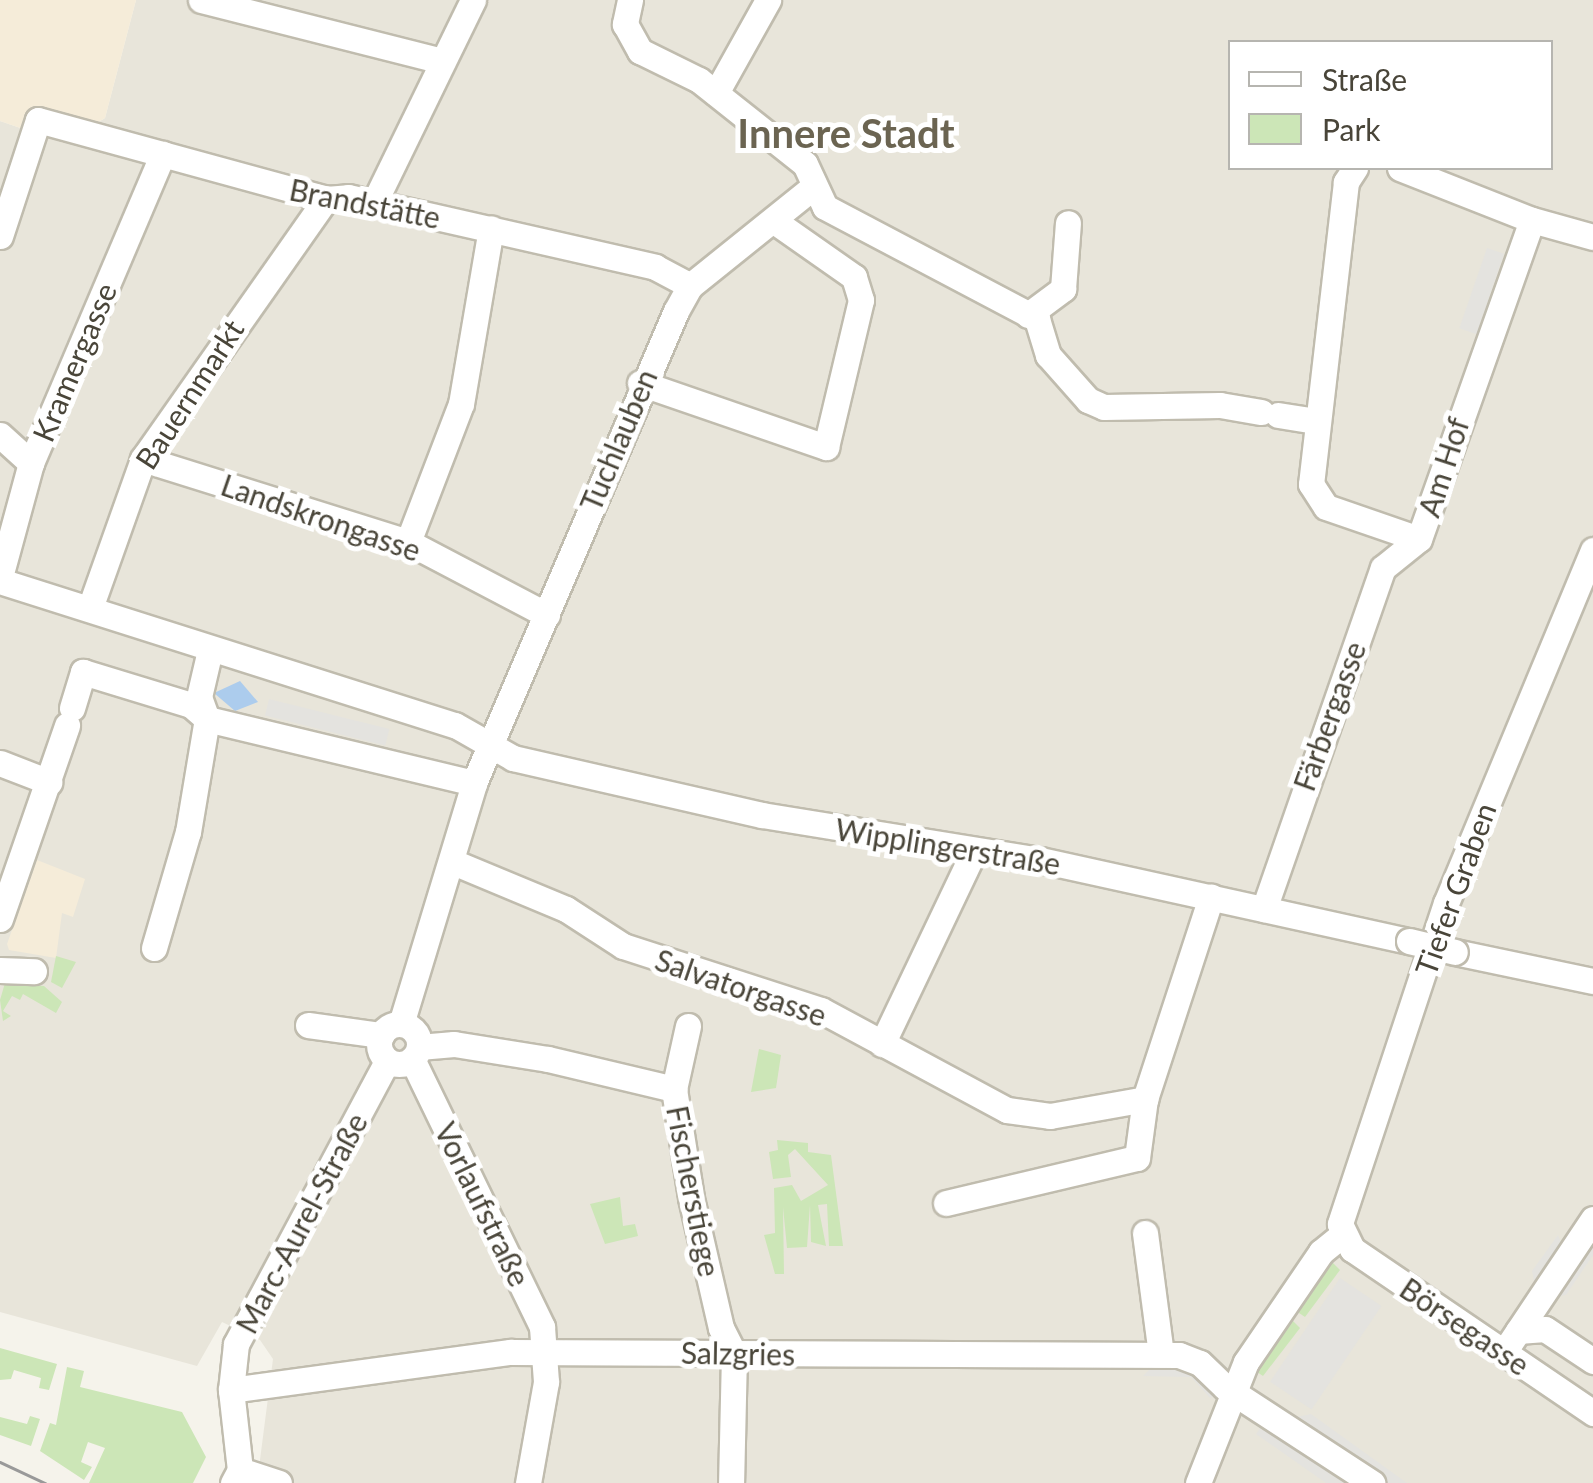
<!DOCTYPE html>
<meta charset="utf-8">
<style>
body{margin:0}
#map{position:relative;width:1593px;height:1483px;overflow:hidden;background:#f5f3eb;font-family:Lato,sans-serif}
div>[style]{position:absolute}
.residential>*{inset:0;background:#e8e5da}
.commercial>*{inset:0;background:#f5ecd9}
.green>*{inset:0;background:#cce6b7}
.parking>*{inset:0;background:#e4e3df;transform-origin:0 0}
.water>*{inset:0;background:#accced}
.roads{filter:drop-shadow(2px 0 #c0bcae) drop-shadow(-2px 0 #c0bcae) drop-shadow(0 2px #c0bcae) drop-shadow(0 -2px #c0bcae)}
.minor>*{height:25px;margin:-12.5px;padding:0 12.5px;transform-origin:12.5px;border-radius:12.5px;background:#fff}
.minor>.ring{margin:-12.5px;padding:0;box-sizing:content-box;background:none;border:25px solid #fff;border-radius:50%}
.tram>*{height:2.5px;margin:-1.25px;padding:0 1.25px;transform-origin:1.25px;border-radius:1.25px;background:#999}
.bridges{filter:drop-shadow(2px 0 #c0bcae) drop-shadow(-2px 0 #c0bcae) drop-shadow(0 2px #c0bcae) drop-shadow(0 -2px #c0bcae)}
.minor-bridge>*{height:25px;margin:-12.5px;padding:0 12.5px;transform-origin:12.5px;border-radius:12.5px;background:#fff}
span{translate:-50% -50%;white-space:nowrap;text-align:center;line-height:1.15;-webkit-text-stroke:10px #fff;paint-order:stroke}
.street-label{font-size:30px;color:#494539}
.district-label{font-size:40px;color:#6b6451;font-weight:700}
.legend{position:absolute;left:1228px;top:40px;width:325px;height:130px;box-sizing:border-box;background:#fff;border:2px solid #b6b5b0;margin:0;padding:12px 18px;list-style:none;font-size:30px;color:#494539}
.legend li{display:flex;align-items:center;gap:20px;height:50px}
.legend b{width:50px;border:2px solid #b6b5b0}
</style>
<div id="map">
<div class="residential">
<i style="clip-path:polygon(evenodd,136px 0,1593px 0,1593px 1483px,257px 1483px,273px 1359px,260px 1340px,222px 1322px,197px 1366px,0 1312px,0 121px,64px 143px,105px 118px,136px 0,1230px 42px,1550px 42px,1550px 168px,1230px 168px,1230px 42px)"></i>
</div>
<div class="commercial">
<i style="clip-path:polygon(0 0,136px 0,105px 118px,64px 143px,0 121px)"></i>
<i style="clip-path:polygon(37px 860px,85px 879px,73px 917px,62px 913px,56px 958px,9px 950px,7px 944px)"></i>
</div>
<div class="green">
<i style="clip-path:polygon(56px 956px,76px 962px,62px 988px,51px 982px)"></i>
<i style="clip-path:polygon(5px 983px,44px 986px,62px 1002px,56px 1013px,23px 994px,20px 1000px,12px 996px,3px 1011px,11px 1016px,3px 1021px,0 1000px)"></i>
<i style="clip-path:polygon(759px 1049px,781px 1055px,776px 1088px,751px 1092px)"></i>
<i style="clip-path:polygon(777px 1140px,808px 1143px,808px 1152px,831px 1155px,843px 1246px,829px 1246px,827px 1204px,818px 1205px,826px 1246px,811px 1242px,810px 1205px,807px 1247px,787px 1248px,783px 1207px,784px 1274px,775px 1274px,764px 1235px,775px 1233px,774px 1188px,792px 1185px,801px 1201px,828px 1185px,795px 1149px,788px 1155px,791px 1177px,773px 1179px,769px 1152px,778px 1150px)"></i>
<i style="clip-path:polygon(620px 1197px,623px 1226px,635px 1224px,638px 1236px,605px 1244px,590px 1204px)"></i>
<i style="clip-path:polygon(1330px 1260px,1340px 1270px,1305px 1317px,1296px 1311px)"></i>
<i style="clip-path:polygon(1290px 1318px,1300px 1328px,1263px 1376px,1254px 1370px)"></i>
<i style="clip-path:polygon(0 1348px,57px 1364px,49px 1390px,39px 1388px,41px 1378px,14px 1370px,11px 1379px,0 1380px)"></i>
<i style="clip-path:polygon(67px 1367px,84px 1371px,80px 1387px,182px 1412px,206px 1457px,193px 1483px,89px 1483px,105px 1448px,88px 1442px,81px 1462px,92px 1467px,84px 1480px,40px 1451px,50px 1423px,56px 1425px)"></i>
<i style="clip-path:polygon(30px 1416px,40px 1419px,31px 1446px,0 1435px,0 1417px,27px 1424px)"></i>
</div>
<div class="parking">
<i style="left:1487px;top:248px;width:18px;height:85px;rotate:19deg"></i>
<i style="left:269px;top:699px;width:124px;height:17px;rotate:14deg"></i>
<i style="clip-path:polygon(1558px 1235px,1564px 1250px,1536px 1291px,1532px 1271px)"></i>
<i style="clip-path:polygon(1593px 1241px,1593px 1255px,1566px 1295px,1547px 1299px)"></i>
<i style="left:1340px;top:1278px;width:50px;height:125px;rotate:34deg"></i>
<i style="clip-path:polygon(1150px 1369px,1194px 1370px,1216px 1395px,1210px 1398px,1191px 1377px,1143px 1376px)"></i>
<i style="clip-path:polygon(1311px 1414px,1407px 1483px,1380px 1483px,1287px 1419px)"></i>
<i style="clip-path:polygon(1264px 1423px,1351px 1483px,1326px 1483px,1256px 1434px)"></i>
</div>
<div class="water">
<i style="clip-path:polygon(240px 681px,258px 702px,235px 711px,214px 693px)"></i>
</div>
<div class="roads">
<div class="minor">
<i style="left:201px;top:0;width:249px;rotate:14.2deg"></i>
<i style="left:630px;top:0;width:25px;rotate:102deg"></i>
<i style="left:625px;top:24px;width:31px;rotate:61deg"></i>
<i style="left:640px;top:51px;width:66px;rotate:26.2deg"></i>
<i style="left:699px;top:80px;width:135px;rotate:38.4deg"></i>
<i style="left:805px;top:164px;width:47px;rotate:65.1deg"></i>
<i style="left:825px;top:207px;width:240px;rotate:27.8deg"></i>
<i style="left:1037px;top:319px;width:38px;rotate:73deg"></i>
<i style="left:1048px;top:355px;width:60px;rotate:48.4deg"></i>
<i style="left:1088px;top:400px;width:17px;rotate:24deg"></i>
<i style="left:1104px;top:407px;width:116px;rotate:-1deg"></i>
<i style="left:1220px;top:405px;width:42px;rotate:9.7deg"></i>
<i style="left:716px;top:93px;width:107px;rotate:-60.8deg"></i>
<i style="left:1355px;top:168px;width:17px;rotate:123deg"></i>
<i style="left:1346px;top:182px;width:304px;rotate:96.6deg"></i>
<i style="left:1311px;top:484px;width:27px;rotate:57deg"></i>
<i style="left:1326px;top:507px;width:98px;rotate:19deg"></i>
<i style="left:1419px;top:539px;width:338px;rotate:-70.5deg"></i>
<i style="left:1400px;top:168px;width:142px;rotate:21.5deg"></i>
<i style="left:1532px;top:220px;width:63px;rotate:15.6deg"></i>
<i style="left:374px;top:203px;width:226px;rotate:-64deg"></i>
<i style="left:0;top:236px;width:122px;rotate:-71.9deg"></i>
<i style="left:38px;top:120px;width:299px;rotate:15.3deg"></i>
<i style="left:326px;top:199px;width:22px;rotate:-5deg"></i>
<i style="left:348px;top:197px;width:315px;rotate:12.8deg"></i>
<i style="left:655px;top:267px;width:40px;rotate:28deg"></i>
<i style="left:1028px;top:315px;width:44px;rotate:-36.6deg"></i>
<i style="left:1063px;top:289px;width:66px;rotate:-85.7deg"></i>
<i style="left:640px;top:383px;width:197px;rotate:19deg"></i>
<i style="left:826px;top:447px;width:151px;rotate:-76.6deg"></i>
<i style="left:861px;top:300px;width:24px;rotate:-107deg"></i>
<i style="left:854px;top:277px;width:98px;rotate:-145deg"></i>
<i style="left:1278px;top:415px;width:39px;rotate:9deg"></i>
<i style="left:0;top:435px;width:42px;rotate:42.1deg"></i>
<i style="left:143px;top:459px;width:278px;rotate:17.4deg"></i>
<i style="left:408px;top:542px;width:157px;rotate:27.7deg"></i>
<i style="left:408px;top:542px;width:148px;rotate:-69deg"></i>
<i style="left:461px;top:404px;width:178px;rotate:-80.3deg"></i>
<i style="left:1593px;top:550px;width:382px;rotate:112.6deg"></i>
<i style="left:1446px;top:903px;width:338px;rotate:108.3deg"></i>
<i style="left:1340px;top:1224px;width:28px;rotate:64deg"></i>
<i style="left:1352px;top:1249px;width:292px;rotate:34.2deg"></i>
<i style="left:0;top:577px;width:118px;rotate:-74.8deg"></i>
<i style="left:31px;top:463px;width:336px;rotate:-66.9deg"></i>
<i style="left:0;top:581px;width:477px;rotate:17.6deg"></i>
<i style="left:455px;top:725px;width:67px;rotate:29.6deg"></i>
<i style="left:513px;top:758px;width:255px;rotate:12.9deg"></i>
<i style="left:762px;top:815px;width:282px;rotate:9.2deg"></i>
<i style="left:1040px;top:860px;width:378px;rotate:12.4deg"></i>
<i style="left:90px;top:608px;width:158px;rotate:-70.4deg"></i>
<i style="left:143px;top:459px;width:318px;rotate:-54.9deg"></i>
<i style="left:72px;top:708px;width:38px;rotate:-73deg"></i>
<i style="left:83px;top:672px;width:113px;rotate:17deg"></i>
<i style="left:191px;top:705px;width:21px;rotate:41deg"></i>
<i style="left:207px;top:719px;width:275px;rotate:13.5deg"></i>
<i style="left:0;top:763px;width:53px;rotate:21.2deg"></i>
<i style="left:453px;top:862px;width:122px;rotate:22.6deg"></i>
<i style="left:566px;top:909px;width:68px;rotate:33deg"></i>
<i style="left:623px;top:946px;width:208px;rotate:17.9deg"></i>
<i style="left:821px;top:1010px;width:211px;rotate:28.3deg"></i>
<i style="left:1007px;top:1110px;width:43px;rotate:7.9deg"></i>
<i style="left:1050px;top:1116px;width:97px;rotate:-10.1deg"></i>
<i style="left:1264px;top:909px;width:361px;rotate:-70.8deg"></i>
<i style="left:1383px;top:568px;width:46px;rotate:-38.9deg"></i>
<i style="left:0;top:919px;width:205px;rotate:-70.9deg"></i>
<i style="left:154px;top:948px;width:121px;rotate:-73.7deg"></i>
<i style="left:188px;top:832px;width:115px;rotate:-80.5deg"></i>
<i style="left:207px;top:719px;width:23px;rotate:-110deg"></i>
<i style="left:199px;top:697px;width:48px;rotate:-76.8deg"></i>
<i style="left:1455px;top:952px;width:141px;rotate:11.9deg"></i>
<i style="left:0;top:970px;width:34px;rotate:2deg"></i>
<i class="ring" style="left:379px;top:1024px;width:15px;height:15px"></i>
<i style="left:401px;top:1024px;width:252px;rotate:-73.1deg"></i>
<i style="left:474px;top:783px;width:513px;rotate:-66.83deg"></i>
<i style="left:676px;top:311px;width:29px;rotate:-61deg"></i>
<i style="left:690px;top:286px;width:158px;rotate:-38.8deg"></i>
<i style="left:308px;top:1025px;width:74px;rotate:7.8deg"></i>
<i style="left:688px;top:1026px;width:65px;rotate:102.5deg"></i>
<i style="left:674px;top:1089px;width:110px;rotate:81.1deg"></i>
<i style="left:691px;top:1198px;width:133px;rotate:77deg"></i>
<i style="left:721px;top:1328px;width:29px;rotate:63deg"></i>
<i style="left:734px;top:1354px;width:129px;rotate:91.3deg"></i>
<i style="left:882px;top:1044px;width:212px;rotate:-64.5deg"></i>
<i style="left:419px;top:1047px;width:35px;rotate:-5deg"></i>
<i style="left:454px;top:1044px;width:95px;rotate:9.1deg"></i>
<i style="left:548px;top:1059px;width:130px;rotate:13.4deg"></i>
<i style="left:412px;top:1059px;width:298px;rotate:64.1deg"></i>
<i style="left:542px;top:1327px;width:55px;rotate:85.8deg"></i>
<i style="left:546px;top:1382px;width:103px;rotate:100.1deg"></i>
<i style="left:946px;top:1203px;width:196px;rotate:-13.3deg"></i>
<i style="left:1137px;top:1158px;width:60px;rotate:-82.3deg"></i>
<i style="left:1145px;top:1099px;width:213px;rotate:-71.9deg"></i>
<i style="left:1145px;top:1233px;width:122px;rotate:82.5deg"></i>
<i style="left:1518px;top:1331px;width:27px;rotate:-4deg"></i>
<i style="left:1545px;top:1329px;width:58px;rotate:33.7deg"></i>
<i style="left:1504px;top:1352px;width:160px;rotate:-56.2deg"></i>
<i style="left:231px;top:1390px;width:282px;rotate:-7.8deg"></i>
<i style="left:510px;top:1352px;width:669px;rotate:0.26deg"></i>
<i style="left:1179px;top:1355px;width:22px;rotate:21deg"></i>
<i style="left:1200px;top:1363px;width:35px;rotate:44deg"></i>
<i style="left:1225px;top:1387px;width:176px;rotate:33.1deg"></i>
<i style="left:240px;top:1470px;width:41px;rotate:18.4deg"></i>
<i style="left:233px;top:1483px;width:15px;rotate:-62deg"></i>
<i style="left:240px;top:1470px;width:81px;rotate:-96.4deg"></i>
<i style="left:231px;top:1390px;width:46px;rotate:-83.8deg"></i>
<i style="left:236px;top:1344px;width:321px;rotate:-61.9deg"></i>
<i style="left:1198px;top:1483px;width:130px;rotate:-68.4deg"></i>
<i style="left:1246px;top:1362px;width:133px;rotate:-55.7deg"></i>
<i style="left:1321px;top:1252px;width:27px;rotate:-39deg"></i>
</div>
</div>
<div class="tram">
<i style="left:0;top:1462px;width:50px;rotate:25deg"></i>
</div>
<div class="bridges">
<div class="minor-bridge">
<i style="left:1409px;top:941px;width:47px;rotate:13.4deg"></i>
</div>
</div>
<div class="street-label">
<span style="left:365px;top:203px;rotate:11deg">Brandstätte</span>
<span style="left:74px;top:362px;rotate:-67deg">Kramergasse</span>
<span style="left:189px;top:394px;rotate:-57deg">Bauernmarkt</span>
<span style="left:618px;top:440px;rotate:-67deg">Tuchlauben</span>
<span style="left:1443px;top:467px;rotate:-72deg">Am Hof</span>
<span style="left:321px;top:517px;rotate:19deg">Landskrongasse</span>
<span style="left:1329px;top:716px;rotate:-70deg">Färbergasse</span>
<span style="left:948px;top:846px;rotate:9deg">Wipplingerstraße</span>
<span style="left:1455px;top:889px;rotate:-70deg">Tiefer Graben</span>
<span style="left:741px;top:987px;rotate:19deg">Salvatorgasse</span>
<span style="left:694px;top:1191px;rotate:79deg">Fischerstiege</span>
<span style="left:483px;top:1204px;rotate:64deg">Vorlaufstraße</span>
<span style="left:301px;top:1223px;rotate:-62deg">Marc-Aurel-Straße</span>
<span style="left:1465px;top:1326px;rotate:34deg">Börsegasse</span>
<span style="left:738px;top:1353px;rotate:1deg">Salzgries</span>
</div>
<div class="district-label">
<span style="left:846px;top:133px">Innere Stadt</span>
</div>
<ul class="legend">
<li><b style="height:12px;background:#fff"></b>Straße</li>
<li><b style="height:28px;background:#cce6b7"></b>Park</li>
</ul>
</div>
